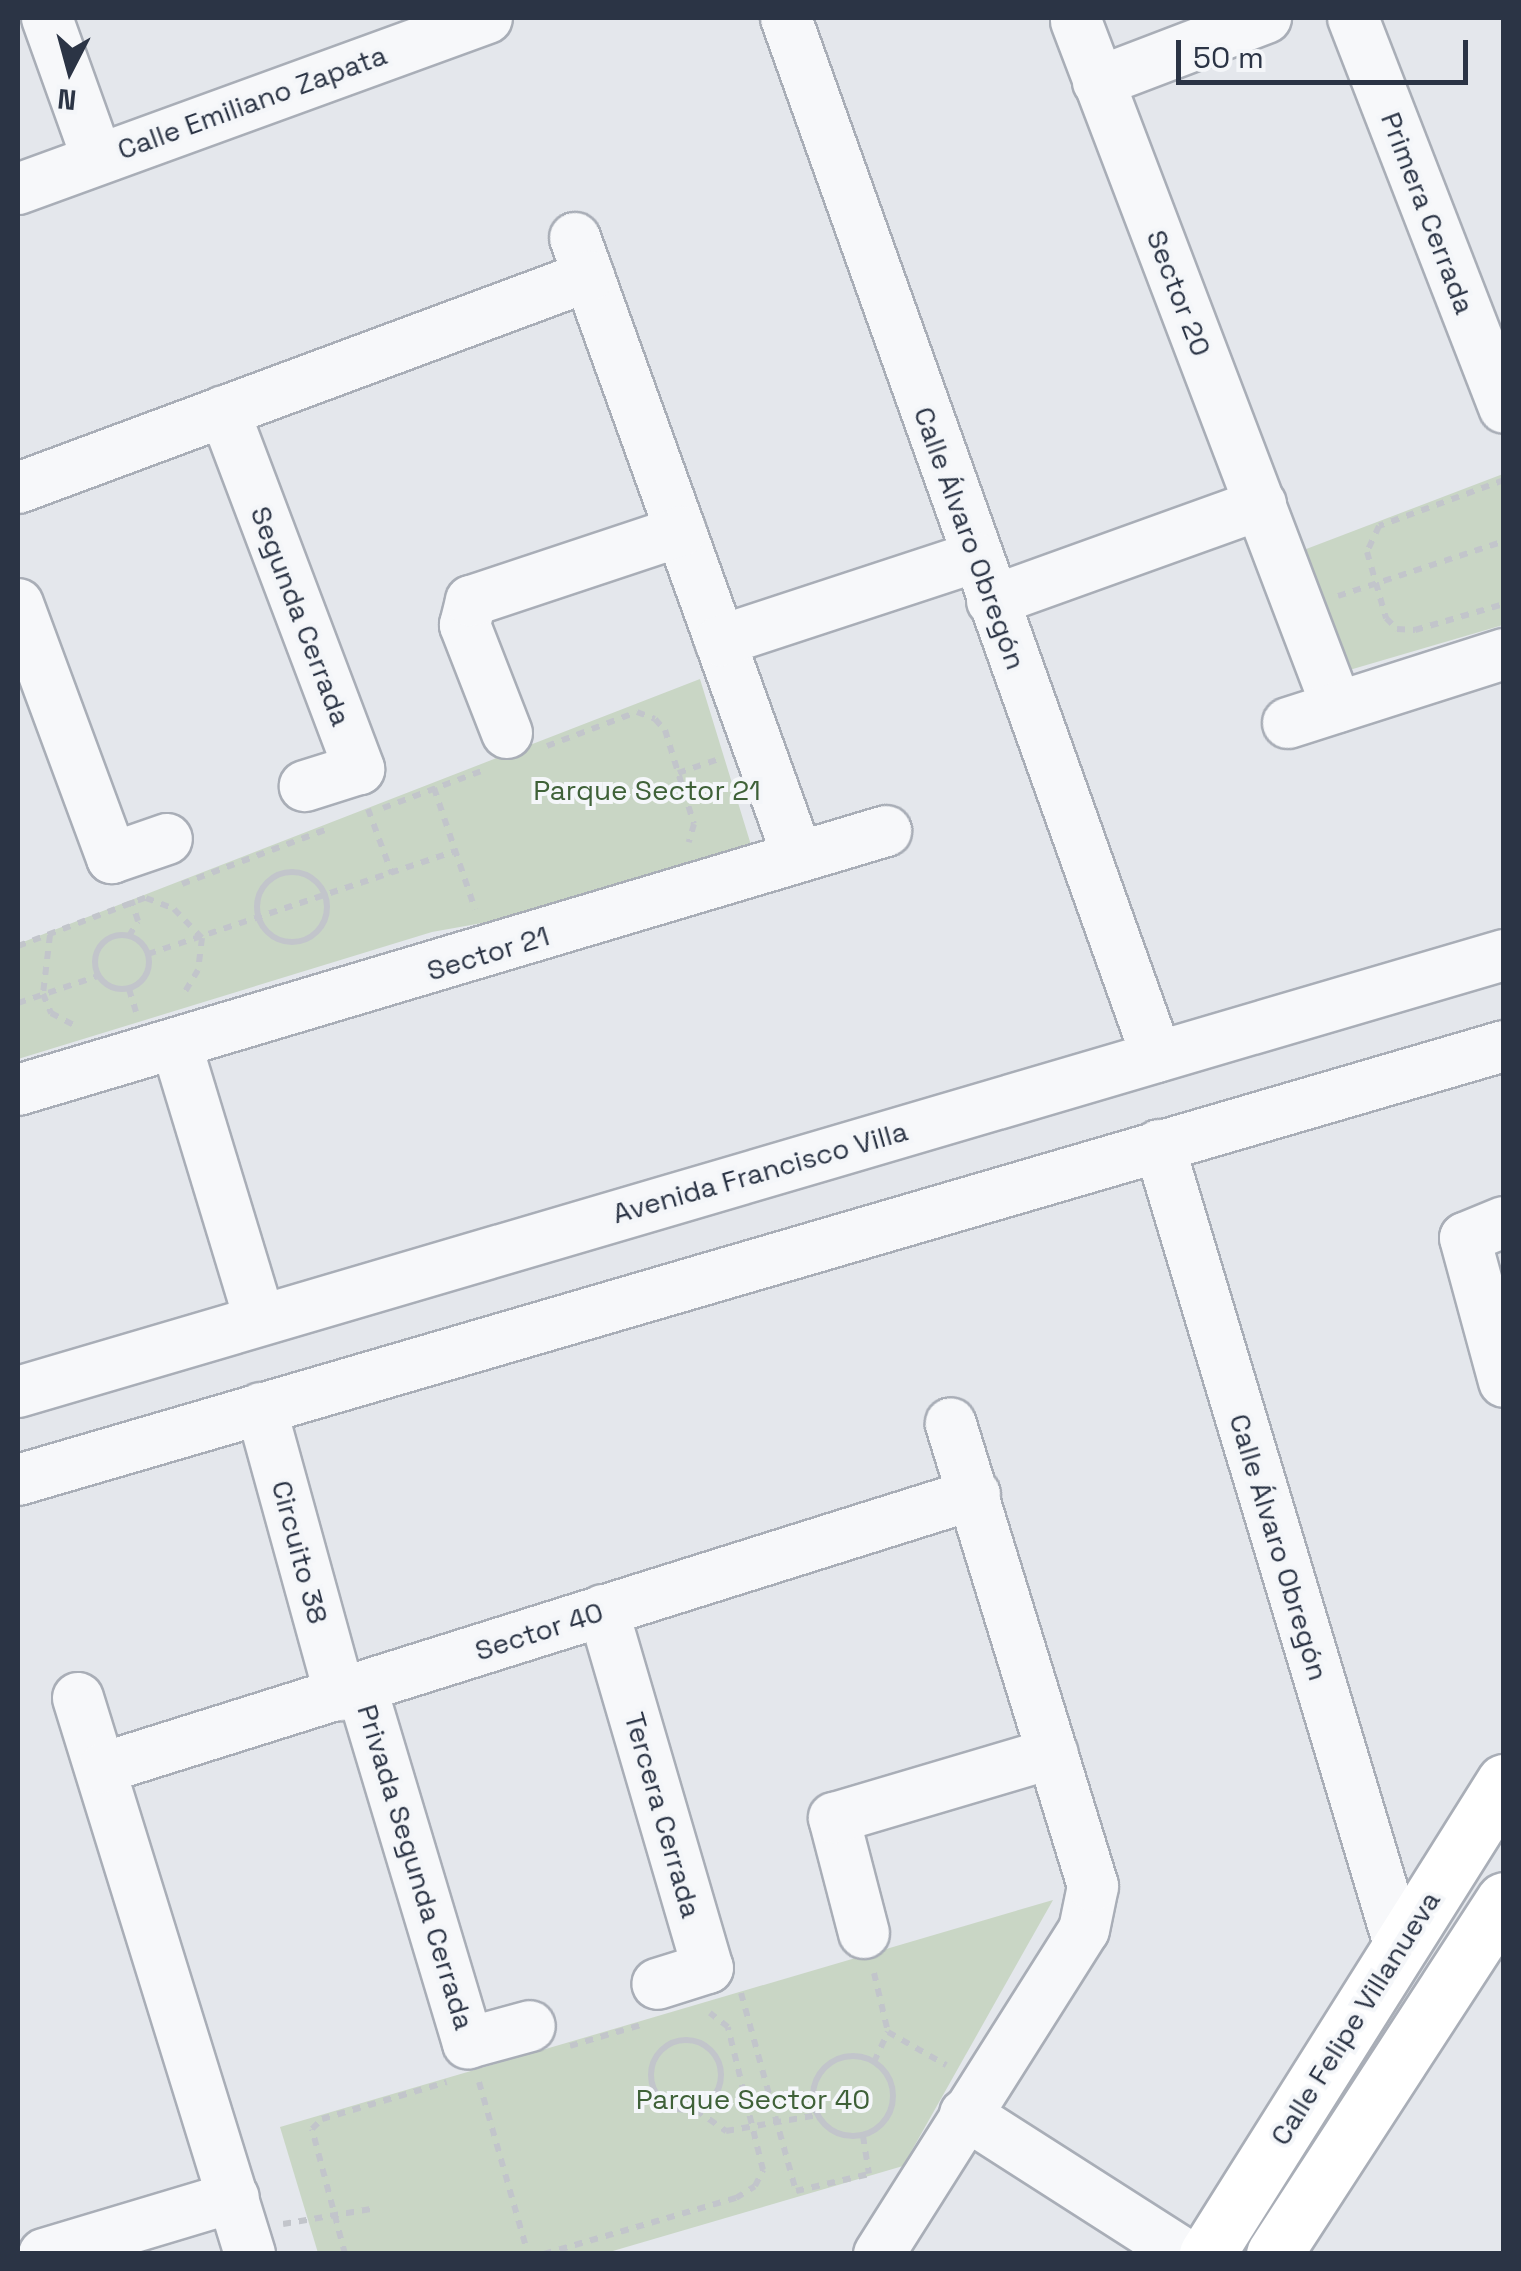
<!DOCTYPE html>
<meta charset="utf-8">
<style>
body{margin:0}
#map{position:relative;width:1521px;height:2271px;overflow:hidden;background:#e4e7ec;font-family:"Space Grotesk",sans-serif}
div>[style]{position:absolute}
.green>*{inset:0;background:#c9d6c5}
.path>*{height:6px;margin-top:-3px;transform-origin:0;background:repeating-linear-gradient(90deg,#c2c5cb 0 8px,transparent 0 16px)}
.path>.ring{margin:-3px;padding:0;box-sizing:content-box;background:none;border:6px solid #c2c5cb;border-radius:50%}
.roads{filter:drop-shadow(2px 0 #a9aeb7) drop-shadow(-2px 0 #a9aeb7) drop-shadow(0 2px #a9aeb7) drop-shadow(0 -2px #a9aeb7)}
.minor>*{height:50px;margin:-25px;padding:0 25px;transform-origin:25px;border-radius:25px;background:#f7f8fa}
.major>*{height:55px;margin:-27.5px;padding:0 27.5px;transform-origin:27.5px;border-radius:27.5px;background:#fff}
span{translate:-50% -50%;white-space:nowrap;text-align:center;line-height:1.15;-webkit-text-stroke:8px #f4f6f9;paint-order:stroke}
.street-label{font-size:28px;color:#2b3445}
.park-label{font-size:28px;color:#3f6138}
.frame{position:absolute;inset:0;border:20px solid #2b3445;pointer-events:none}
.north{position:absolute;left:20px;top:20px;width:100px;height:100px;-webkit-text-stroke:8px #f4f6f9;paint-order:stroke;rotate:186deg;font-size:28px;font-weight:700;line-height:40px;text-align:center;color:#2b3445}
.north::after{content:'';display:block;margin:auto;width:35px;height:45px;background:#2b3445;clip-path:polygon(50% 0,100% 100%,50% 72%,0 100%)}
.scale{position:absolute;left:1176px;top:40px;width:292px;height:45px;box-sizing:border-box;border:5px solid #2b3445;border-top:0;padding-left:12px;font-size:30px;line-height:35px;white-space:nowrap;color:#2b3445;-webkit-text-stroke:8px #f4f6f9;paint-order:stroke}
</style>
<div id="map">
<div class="green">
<i style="clip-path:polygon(1503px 474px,1503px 625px,1346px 671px,1301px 551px)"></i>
<i style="clip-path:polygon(700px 679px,751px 845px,516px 917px,432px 932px,18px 1059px,18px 944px)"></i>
<i style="clip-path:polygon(1053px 1900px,903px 2166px,606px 2253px,318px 2253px,280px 2127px)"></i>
</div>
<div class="path">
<i style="left:1504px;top:480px;width:133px;rotate:159.8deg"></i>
<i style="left:1379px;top:526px;width:29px;rotate:115deg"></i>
<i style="left:1367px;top:552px;width:69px;rotate:73.9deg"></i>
<i style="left:1386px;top:618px;width:16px;rotate:45deg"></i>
<i style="left:1397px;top:629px;width:18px;rotate:3deg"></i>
<i style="left:1415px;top:630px;width:93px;rotate:-16.3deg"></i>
<i style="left:1338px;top:596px;width:175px;rotate:-18.3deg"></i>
<i style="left:547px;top:746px;width:96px;rotate:-20.7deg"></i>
<i style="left:637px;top:712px;width:19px;rotate:21deg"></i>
<i style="left:655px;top:719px;width:15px;rotate:48deg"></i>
<i style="left:665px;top:730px;width:98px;rotate:72.9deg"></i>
<i style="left:694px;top:824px;width:19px;rotate:106deg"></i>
<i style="left:678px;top:773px;width:43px;rotate:-18.9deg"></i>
<i style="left:434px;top:788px;width:128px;rotate:71.3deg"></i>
<i style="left:383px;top:808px;width:108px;rotate:-20.6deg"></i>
<i style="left:368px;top:809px;width:69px;rotate:69.7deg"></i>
<i class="ring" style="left:257px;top:872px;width:64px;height:64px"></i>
<i style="left:182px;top:884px;width:153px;rotate:-20.7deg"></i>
<i style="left:146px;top:898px;width:30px;rotate:21deg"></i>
<i style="left:174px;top:909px;width:40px;rotate:46deg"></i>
<i style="left:202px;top:938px;width:32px;rotate:97deg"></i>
<i style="left:198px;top:970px;width:29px;rotate:121deg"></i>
<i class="ring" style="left:95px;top:935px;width:48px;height:48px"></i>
<i style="left:50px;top:935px;width:59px;rotate:96.8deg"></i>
<i style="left:43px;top:994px;width:21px;rotate:67deg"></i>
<i style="left:51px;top:1013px;width:26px;rotate:28deg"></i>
<i style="left:129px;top:936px;width:17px;rotate:-59deg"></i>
<i style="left:138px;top:921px;width:22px;rotate:-108deg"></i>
<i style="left:18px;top:946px;width:143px;rotate:-20.8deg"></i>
<i style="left:148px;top:954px;width:324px;rotate:-18.5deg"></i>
<i style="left:129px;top:989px;width:24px;rotate:73deg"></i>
<i style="left:18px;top:1003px;width:84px;rotate:-18.6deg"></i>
<i style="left:874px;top:1973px;width:61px;rotate:76.7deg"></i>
<i style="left:888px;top:2032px;width:67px;rotate:29.6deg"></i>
<i style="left:741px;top:1993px;width:205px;rotate:74.5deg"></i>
<i style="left:796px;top:2191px;width:75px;rotate:-13.1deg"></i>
<i class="ring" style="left:651px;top:2040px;width:64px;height:64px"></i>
<i style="left:570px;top:2046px;width:77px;rotate:-16.6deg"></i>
<i class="ring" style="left:813px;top:2056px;width:74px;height:74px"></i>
<i style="left:874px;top:2062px;width:33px;rotate:-65deg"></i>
<i style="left:479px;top:2082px;width:179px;rotate:74.1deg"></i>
<i style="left:696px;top:2110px;width:37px;rotate:35deg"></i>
<i style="left:726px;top:2131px;width:93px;rotate:-9.9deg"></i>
<i style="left:863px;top:2136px;width:38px;rotate:81deg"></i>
<i style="left:283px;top:2224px;width:89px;rotate:-9.7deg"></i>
<i style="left:345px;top:2254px;width:129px;rotate:-104.8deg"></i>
<i style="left:312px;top:2129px;width:14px;rotate:-45deg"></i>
<i style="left:322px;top:2119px;width:130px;rotate:-16.5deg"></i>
<i style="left:544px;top:2254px;width:200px;rotate:-16.3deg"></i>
<i style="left:736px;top:2198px;width:22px;rotate:-32deg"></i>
<i style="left:755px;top:2186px;width:18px;rotate:-63deg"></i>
<i style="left:763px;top:2170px;width:147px;rotate:-103.8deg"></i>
<i style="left:728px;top:2027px;width:23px;rotate:-142deg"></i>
</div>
<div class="roads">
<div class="minor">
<i style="left:47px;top:18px;width:149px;rotate:70.3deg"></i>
<i style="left:786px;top:18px;width:1103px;rotate:70.35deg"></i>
<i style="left:1353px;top:18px;width:418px;rotate:68.8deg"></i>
<i style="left:1076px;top:21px;width:734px;rotate:69.17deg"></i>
<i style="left:1098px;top:82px;width:180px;rotate:-20.9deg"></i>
<i style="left:18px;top:189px;width:499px;rotate:-20deg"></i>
<i style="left:575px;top:238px;width:658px;rotate:70.19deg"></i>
<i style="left:224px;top:411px;width:383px;rotate:69.3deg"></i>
<i style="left:359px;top:769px;width:57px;rotate:162.5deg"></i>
<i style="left:18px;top:488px;width:609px;rotate:-20.37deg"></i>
<i style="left:992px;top:601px;width:286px;rotate:-19.8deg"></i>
<i style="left:18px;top:604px;width:271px;rotate:69.7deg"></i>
<i style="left:112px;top:858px;width:58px;rotate:-19.1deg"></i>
<i style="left:720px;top:641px;width:268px;rotate:-18.2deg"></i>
<i style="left:1288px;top:723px;width:227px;rotate:-17.7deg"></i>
<i style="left:507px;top:733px;width:116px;rotate:-111.3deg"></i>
<i style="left:465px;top:625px;width:25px;rotate:-76deg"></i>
<i style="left:471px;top:601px;width:221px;rotate:-18.4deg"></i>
<i style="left:176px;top:1044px;width:285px;rotate:73.1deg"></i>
<i style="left:18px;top:1090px;width:906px;rotate:-16.61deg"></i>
<i style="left:1159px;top:1145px;width:838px;rotate:73.29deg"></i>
<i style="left:1504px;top:1222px;width:42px;rotate:157.7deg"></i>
<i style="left:1465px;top:1238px;width:149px;rotate:74.8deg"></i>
<i style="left:18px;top:1392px;width:1549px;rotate:-16.39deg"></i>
<i style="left:261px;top:1408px;width:298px;rotate:74.6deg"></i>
<i style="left:18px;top:1480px;width:1548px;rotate:-16.28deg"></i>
<i style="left:603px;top:1610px;width:373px;rotate:73.7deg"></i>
<i style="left:708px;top:1968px;width:53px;rotate:162.6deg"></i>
<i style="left:362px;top:1690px;width:369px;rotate:73.3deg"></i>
<i style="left:468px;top:2043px;width:64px;rotate:-15.3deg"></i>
<i style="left:78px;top:1698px;width:582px;rotate:72.81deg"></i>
<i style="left:103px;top:1768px;width:914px;rotate:-17.44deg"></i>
<i style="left:864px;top:1933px;width:119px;rotate:-104.6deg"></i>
<i style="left:834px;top:1818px;width:228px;rotate:-16.5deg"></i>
<i style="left:965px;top:2114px;width:260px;rotate:32.6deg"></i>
<i style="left:44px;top:2254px;width:198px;rotate:-16.7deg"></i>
<i style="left:879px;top:2254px;width:383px;rotate:-57.7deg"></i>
<i style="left:1084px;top:1930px;width:45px;rotate:-78.4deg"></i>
<i style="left:1093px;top:1886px;width:484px;rotate:-107.1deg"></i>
</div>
<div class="major">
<i style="left:1207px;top:2254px;width:558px;rotate:-57.82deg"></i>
<i style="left:1274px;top:2254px;width:422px;rotate:-57deg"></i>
</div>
</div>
<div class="street-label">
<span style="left:252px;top:102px;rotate:-20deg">Calle Emiliano Zapata</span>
<span style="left:1428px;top:213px;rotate:69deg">Primera Cerrada</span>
<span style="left:1179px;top:293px;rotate:69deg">Sector 20</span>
<span style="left:970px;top:538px;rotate:70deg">Calle Álvaro Obregón</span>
<span style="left:301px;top:616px;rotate:69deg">Segunda Cerrada</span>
<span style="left:488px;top:953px;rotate:-17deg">Sector 21</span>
<span style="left:760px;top:1172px;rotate:-16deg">Avenida Francisco Villa</span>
<span style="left:1279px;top:1547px;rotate:73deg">Calle Álvaro Obregón</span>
<span style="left:300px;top:1552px;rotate:75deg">Circuito 38</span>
<span style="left:539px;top:1631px;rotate:-18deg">Sector 40</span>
<span style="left:663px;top:1815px;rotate:74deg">Tercera Cerrada</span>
<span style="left:416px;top:1867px;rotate:73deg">Privada Segunda Cerrada</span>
<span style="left:1355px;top:2018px;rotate:-58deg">Calle Felipe Villanueva</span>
</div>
<div class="park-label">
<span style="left:647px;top:790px">Parque Sector 21</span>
<span style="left:753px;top:2099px">Parque Sector 40</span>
</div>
<div class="frame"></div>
<div class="north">N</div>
<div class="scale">50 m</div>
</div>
